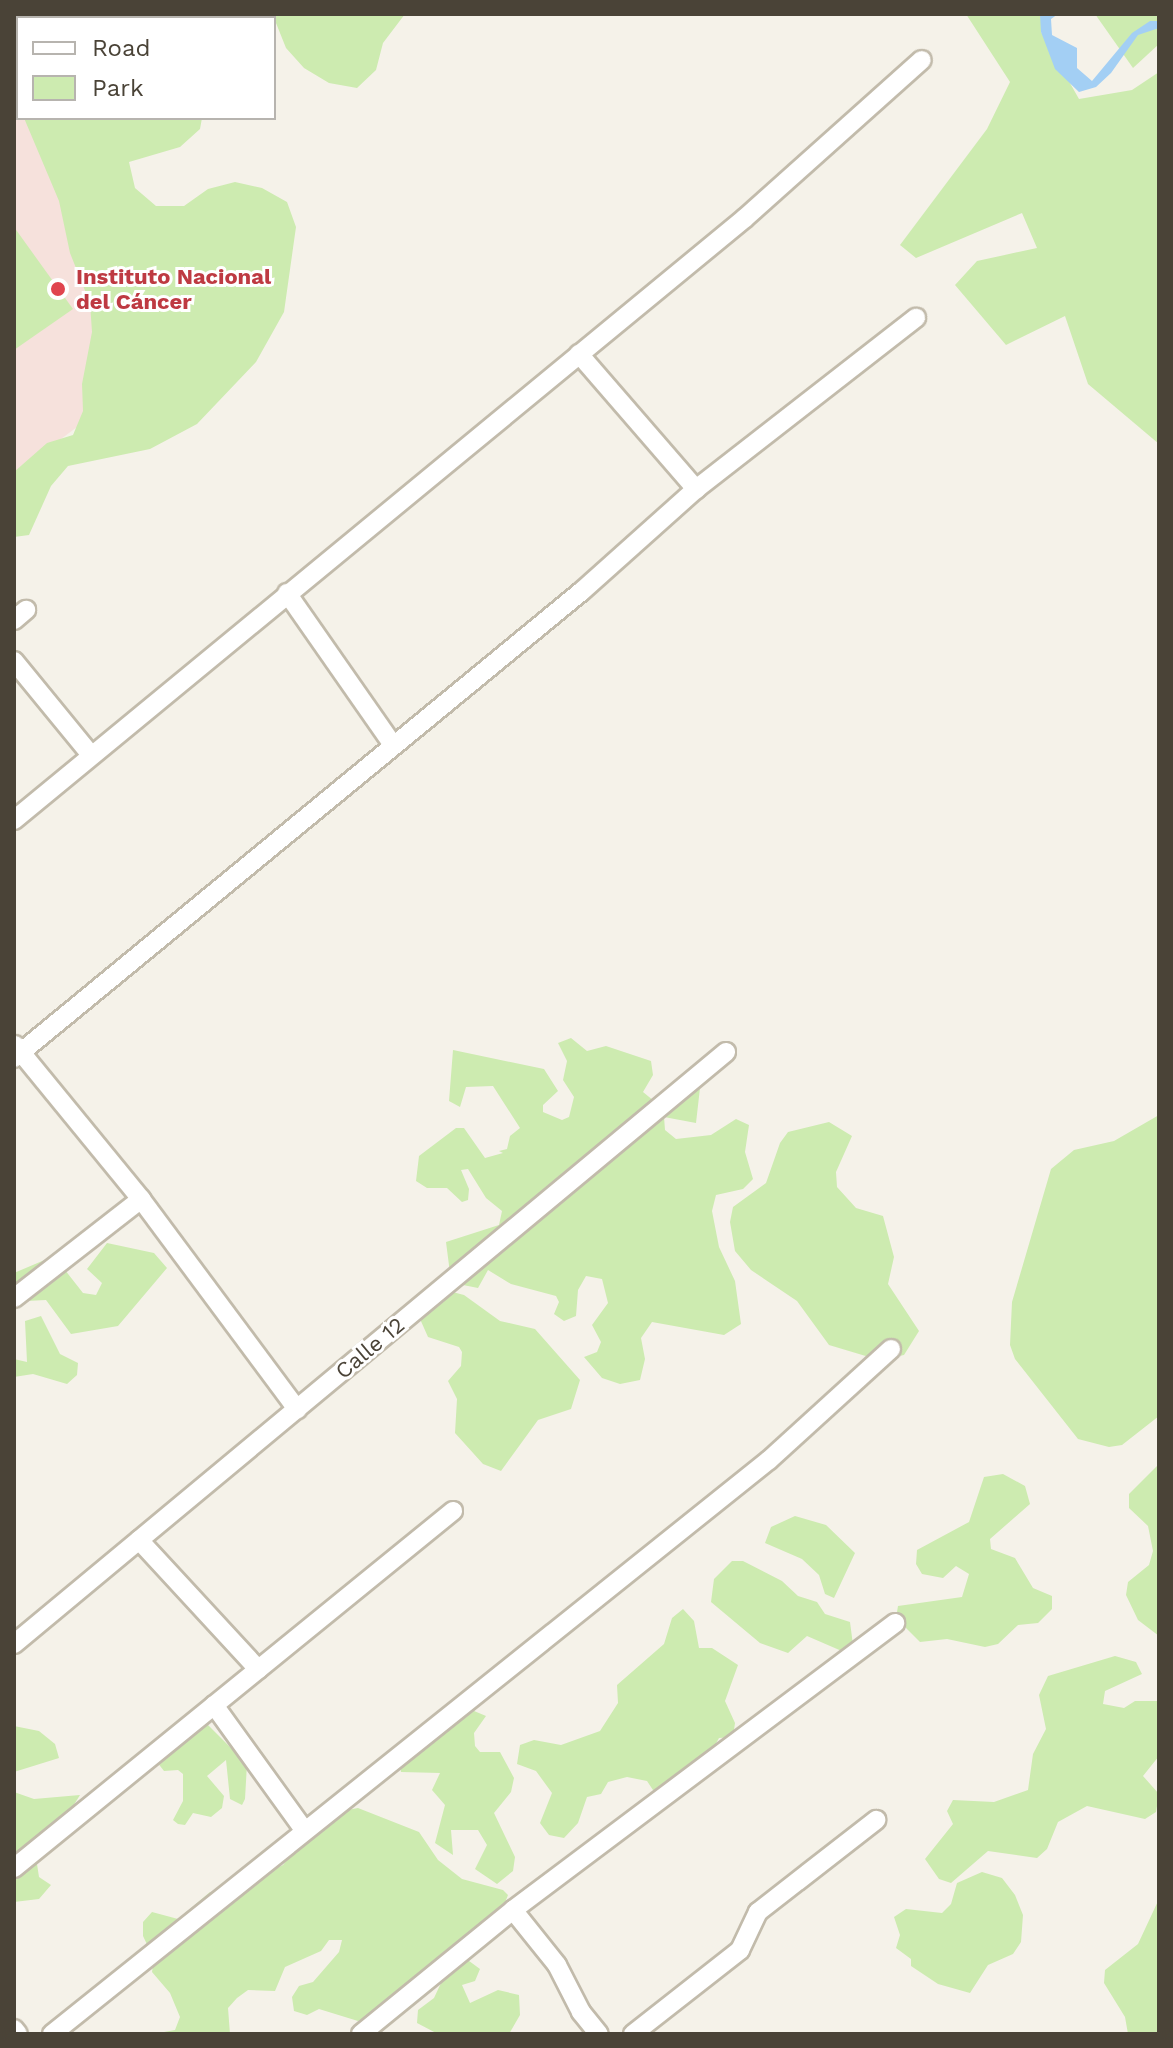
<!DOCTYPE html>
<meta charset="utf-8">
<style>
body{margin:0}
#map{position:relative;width:1173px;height:2048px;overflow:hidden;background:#f5f2e9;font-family:"Work Sans",sans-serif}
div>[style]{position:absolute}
.medical>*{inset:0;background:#f6e1dc}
.green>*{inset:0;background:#cdebb0}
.water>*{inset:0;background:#a3cff4}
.roads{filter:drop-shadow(2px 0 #c2bbab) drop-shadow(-2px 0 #c2bbab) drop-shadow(0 2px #c2bbab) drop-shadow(0 -2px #c2bbab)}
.minor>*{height:18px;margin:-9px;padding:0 9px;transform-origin:9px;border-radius:9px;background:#fff}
.dots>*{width:22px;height:22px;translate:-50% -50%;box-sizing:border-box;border:4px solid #fff;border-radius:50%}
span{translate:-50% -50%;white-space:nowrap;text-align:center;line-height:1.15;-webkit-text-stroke:6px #fff;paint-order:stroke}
.health-label{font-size:22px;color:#be3a42;font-weight:700}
.left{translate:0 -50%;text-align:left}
.street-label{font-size:22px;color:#4a4337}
.frame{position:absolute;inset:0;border:16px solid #4a4337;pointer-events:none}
.legend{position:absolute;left:16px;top:16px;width:260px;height:104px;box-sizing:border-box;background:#fff;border:2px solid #b7b4af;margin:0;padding:10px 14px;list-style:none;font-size:24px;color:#4a4337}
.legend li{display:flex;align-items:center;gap:16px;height:40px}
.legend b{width:40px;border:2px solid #b7b4af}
</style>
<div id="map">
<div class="medical">
<i style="clip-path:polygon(14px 66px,18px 118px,53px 118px,120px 395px,14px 474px)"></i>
</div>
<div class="green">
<i style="clip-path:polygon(14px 14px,213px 14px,18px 18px,18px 109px)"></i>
<i style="clip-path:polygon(248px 14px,405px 14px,383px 43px,376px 70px,357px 88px,329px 83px,304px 68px,286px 48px,274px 18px)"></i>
<i style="clip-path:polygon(966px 14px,1051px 14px,1041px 32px,1079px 99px,1132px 90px,1159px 72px,1159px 444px,1088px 384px,1065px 316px,1006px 345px,955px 285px,977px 261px,1037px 248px,1022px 213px,916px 258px,900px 245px,987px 129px,1010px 82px)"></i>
<i style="clip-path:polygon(1095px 14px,1159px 14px,1159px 44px,1133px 68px)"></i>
<i style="clip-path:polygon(24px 118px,202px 118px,200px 129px,180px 147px,129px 162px,135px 188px,156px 206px,184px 206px,208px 189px,235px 182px,262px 188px,287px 202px,296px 227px,284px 312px,256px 362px,197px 424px,150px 449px,68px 466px,51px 486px,29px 535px,14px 537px,14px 472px,47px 443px,73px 435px,83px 411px,82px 384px,92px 332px,90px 303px,70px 253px,59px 201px)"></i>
<i style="clip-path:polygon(14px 227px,73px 309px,14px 350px)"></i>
<i style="clip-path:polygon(571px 1038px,587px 1051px,606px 1046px,651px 1061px,653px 1075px,643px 1092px,654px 1101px,694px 1083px,700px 1088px,696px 1123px,664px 1117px,665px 1130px,676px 1139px,711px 1135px,736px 1119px,749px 1125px,745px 1152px,753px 1179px,743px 1189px,716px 1195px,712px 1211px,719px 1247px,735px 1281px,741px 1324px,724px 1335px,652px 1322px,641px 1338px,645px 1359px,640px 1380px,620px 1384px,602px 1378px,584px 1357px,597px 1352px,601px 1342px,592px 1325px,608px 1303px,602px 1279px,586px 1276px,578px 1290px,576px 1316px,564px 1321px,554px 1314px,559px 1302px,556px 1296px,511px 1284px,488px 1270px,478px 1288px,458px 1284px,450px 1273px,446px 1242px,499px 1225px,502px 1211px,486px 1198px,468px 1169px,461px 1170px,469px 1189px,468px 1200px,462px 1202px,447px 1188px,427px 1188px,416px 1181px,419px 1156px,456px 1128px,464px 1128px,485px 1158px,503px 1153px,499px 1151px,507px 1149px,510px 1136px,520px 1128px,493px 1086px,466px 1087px,460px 1107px,449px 1101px,453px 1050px,544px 1069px,558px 1091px,543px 1105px,543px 1112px,562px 1120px,569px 1117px,574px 1097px,563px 1080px,567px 1061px,558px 1043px)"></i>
<i style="clip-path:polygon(1159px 1115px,1159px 1416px,1122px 1445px,1109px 1447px,1078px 1439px,1015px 1359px,1010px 1345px,1012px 1302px,1051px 1169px,1074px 1150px,1114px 1141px)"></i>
<i style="clip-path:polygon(829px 1122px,852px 1136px,836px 1172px,837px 1187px,856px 1208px,883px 1216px,894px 1257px,888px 1284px,919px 1331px,904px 1355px,879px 1360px,829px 1345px,797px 1301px,751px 1270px,735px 1251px,730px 1222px,733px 1207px,766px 1183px,780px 1143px,788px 1132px)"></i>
<i style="clip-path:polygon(107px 1243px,154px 1253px,167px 1268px,118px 1326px,71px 1334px,46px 1300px,26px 1301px,14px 1291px,14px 1273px,54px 1256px,83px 1293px,96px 1295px,102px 1283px,87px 1269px)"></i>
<i style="clip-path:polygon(445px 1290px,464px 1295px,500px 1321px,535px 1329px,580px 1380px,571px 1409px,538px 1420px,501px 1471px,483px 1464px,455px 1433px,457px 1399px,448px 1381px,461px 1366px,462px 1352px,459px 1347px,428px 1337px,420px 1319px,425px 1306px)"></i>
<i style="clip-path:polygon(41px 1316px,60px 1354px,78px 1363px,77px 1375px,67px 1384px,33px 1374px,14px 1377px,14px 1359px,27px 1362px,25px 1321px)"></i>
<i style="clip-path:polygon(1159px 1464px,1159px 1636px,1138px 1620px,1126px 1595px,1128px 1582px,1149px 1565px,1153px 1551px,1148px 1526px,1129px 1508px,1129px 1494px)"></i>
<i style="clip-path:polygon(1003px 1474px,1025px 1486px,1030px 1504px,990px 1539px,991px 1549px,1015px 1558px,1033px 1588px,1052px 1596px,1052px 1609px,1038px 1623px,1018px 1625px,998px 1644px,985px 1647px,947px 1639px,920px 1642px,896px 1618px,898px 1606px,962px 1597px,969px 1574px,956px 1566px,943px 1578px,922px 1574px,916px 1564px,917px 1550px,969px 1522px,984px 1477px)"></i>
<i style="clip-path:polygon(795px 1516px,826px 1525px,855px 1553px,834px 1598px,825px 1594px,819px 1575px,802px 1559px,765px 1543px,771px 1527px)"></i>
<i style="clip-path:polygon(732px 1561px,743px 1561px,782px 1581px,798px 1596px,817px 1602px,825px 1614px,850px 1622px,853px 1645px,844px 1652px,807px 1636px,788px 1653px,760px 1643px,711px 1602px,714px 1579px)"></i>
<i style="clip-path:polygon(683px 1609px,694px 1621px,699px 1648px,712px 1648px,738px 1665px,725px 1701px,735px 1723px,733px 1737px,719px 1738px,709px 1756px,657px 1796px,647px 1781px,627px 1777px,608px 1782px,601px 1794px,587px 1797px,578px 1823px,564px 1838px,549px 1835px,540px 1823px,552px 1793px,536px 1771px,517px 1764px,520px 1745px,534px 1740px,561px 1745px,600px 1731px,618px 1703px,617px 1685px,664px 1644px,672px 1618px)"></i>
<i style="clip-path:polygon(1115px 1656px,1136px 1662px,1142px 1674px,1105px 1691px,1103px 1704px,1124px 1708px,1135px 1701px,1159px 1701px,1159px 1756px,1143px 1776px,1159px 1794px,1156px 1812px,1145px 1819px,1087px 1806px,1058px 1822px,1047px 1849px,1037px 1858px,988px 1851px,951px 1883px,939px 1879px,925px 1859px,953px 1824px,947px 1811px,953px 1800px,994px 1802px,1028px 1790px,1033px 1754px,1046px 1729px,1039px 1695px,1048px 1676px)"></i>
<i style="clip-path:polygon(467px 1708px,486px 1716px,474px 1733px,475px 1746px,480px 1752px,500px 1752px,514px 1778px,511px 1792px,494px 1813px,515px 1857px,513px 1871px,497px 1884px,475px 1869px,487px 1845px,478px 1830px,451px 1830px,453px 1855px,435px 1843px,445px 1805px,432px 1790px,440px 1773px,401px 1772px,400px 1765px)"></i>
<i style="clip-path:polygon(207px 1724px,247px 1764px,245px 1799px,242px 1805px,230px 1799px,226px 1760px,207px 1776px,224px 1796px,222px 1808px,211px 1817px,193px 1813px,185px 1825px,178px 1824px,173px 1820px,183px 1801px,183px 1774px,178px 1770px,164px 1771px,157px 1762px)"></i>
<i style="clip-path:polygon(14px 1726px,39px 1731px,55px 1744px,59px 1758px,14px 1772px)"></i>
<i style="clip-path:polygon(14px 1792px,34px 1799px,80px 1795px,37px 1864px,39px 1877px,51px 1885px,39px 1899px,14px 1902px)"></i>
<i style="clip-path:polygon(358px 1808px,419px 1832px,438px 1860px,462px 1879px,503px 1890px,508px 1895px,503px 1908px,371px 2016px,358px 2021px,319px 2009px,307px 2015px,294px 2011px,292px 1997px,299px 1986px,313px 1982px,339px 1952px,342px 1940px,329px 1940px,321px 1951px,285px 1967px,275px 1991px,248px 1990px,237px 1998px,228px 2008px,230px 2034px,153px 2034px,175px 2030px,180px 2017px,170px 1993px,152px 1972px,154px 1959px,143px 1936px,143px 1922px,152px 1912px,178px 1919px,210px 1892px,222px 1894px,283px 1865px,305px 1837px,337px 1812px)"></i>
<i style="clip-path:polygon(982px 1872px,1002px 1878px,1015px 1895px,1023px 1915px,1021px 1942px,1013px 1954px,988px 1965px,970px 1993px,938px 1984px,911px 1966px,911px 1959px,896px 1948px,900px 1935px,894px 1917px,906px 1909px,942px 1913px,951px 1904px,957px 1883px)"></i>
<i style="clip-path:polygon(1159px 1899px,1159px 2034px,1128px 2034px,1125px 2017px,1104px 1983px,1105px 1970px,1138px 1944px)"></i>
<i style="clip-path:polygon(465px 1958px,480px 1969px,475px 1981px,462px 1985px,470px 2003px,498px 1990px,519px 1995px,520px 2015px,509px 2034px,438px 2034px,417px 2023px,418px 2010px,434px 1998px,448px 1968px)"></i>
</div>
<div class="water">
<i style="clip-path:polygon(1058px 14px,1051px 19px,1052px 35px,1077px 48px,1077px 68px,1092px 81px,1132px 33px,1150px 21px,1159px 21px,1159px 28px,1138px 35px,1111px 73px,1096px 87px,1079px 92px,1055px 69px,1041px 32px,1040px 14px)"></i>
</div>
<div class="roads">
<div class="minor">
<i style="left:579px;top:354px;width:179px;rotate:49.1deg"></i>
<i style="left:287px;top:593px;width:185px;rotate:55.1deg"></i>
<i style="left:14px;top:620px;width:16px;rotate:-40deg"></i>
<i style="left:14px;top:661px;width:122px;rotate:50.7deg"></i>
<i style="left:14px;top:820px;width:947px;rotate:-39.47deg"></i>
<i style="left:745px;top:218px;width:237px;rotate:-41.8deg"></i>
<i style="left:15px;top:1045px;width:199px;rotate:50.7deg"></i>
<i style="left:141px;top:1199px;width:262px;rotate:53.4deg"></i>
<i style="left:14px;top:1058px;width:735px;rotate:-39.43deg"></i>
<i style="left:582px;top:591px;width:153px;rotate:-41.8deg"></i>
<i style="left:696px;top:489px;width:279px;rotate:-37.9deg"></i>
<i style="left:14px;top:1298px;width:161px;rotate:-37.9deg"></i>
<i style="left:139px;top:1540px;width:176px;rotate:47.3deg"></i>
<i style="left:14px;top:1644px;width:926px;rotate:-39.74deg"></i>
<i style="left:214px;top:1705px;width:155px;rotate:54.2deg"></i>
<i style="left:14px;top:1868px;width:566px;rotate:-39.12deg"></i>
<i style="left:513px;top:1910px;width:70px;rotate:51.3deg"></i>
<i style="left:557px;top:1965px;width:53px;rotate:62.9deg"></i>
<i style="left:581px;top:2012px;width:28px;rotate:51deg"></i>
<i style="left:14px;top:2029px;width:6px;rotate:51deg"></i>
<i style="left:52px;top:2034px;width:918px;rotate:-38.68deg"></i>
<i style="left:769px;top:1460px;width:165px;rotate:-42.3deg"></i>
<i style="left:361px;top:2034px;width:196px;rotate:-39.2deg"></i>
<i style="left:513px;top:1910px;width:478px;rotate:-36.9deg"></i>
<i style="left:633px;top:2034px;width:136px;rotate:-38.1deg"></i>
<i style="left:740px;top:1950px;width:42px;rotate:-64.7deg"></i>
<i style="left:758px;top:1912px;width:150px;rotate:-37.9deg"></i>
</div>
</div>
<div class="dots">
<i style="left:58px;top:289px;background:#e0444e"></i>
</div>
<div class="health-label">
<span class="left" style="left:76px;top:289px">Instituto Nacional<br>del Cáncer</span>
</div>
<div class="street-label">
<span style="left:370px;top:1348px;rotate:-40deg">Calle 12</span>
</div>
<div class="frame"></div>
<ul class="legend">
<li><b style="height:10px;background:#fff"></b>Road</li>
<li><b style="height:22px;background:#cdebb0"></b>Park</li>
</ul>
</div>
